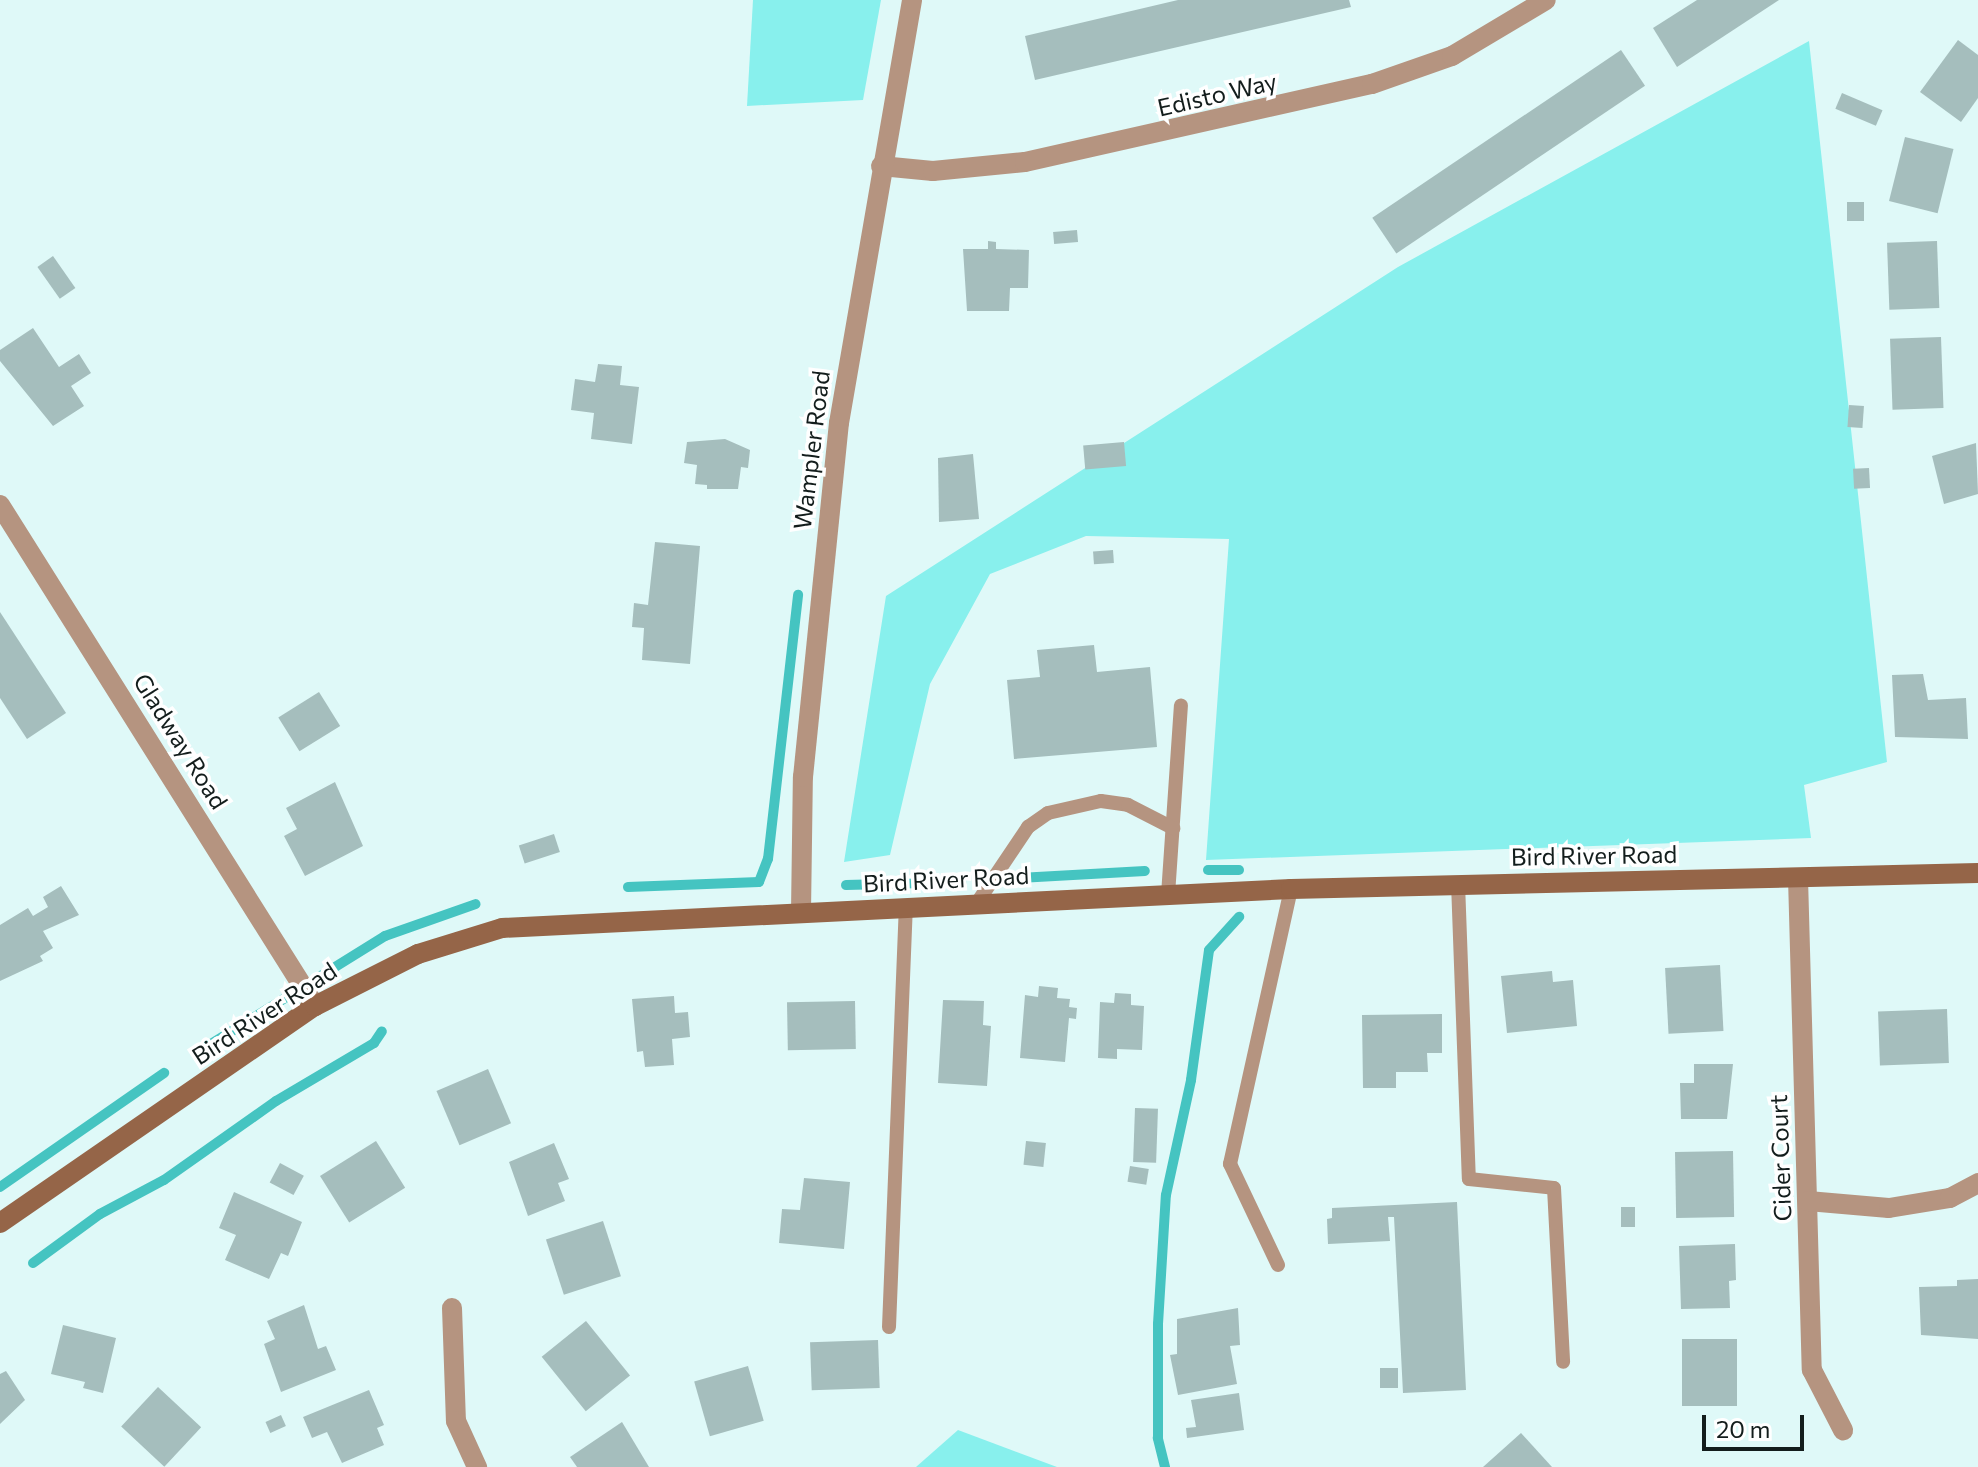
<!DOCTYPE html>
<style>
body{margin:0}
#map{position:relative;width:1978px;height:1467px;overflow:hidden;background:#dff9f8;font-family:Commissioner,sans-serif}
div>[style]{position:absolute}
.green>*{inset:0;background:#88f0ed}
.stream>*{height:10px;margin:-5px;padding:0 5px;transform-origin:5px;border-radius:5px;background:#45c4c1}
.building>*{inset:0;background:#a5bebd;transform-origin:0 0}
.lane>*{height:14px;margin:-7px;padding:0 7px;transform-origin:7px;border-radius:7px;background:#b59480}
.street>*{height:20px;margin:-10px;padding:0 10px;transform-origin:10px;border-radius:10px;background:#b59480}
.secondary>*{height:20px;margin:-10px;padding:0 10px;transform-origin:10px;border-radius:10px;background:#956548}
span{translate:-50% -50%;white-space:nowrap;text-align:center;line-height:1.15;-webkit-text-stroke:7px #fff;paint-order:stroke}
.street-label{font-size:24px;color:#131d1c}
.scale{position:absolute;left:1702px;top:1415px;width:102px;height:36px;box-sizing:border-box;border:4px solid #131d1c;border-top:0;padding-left:10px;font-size:24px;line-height:28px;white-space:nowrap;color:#131d1c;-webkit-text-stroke:6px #fff;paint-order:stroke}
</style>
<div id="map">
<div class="green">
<i style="clip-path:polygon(753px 0,881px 0,863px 100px,747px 106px)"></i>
<i style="clip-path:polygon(1809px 41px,1887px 762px,1804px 785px,1811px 838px,1206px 860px,1229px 539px,1086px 536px,990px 574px,930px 684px,890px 855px,844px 862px,886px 596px,1398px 267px)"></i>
<i style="clip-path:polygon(958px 1430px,1057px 1467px,916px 1467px)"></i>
</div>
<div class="stream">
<i style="left:1208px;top:870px;width:31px"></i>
<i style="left:1019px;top:878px;width:126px;rotate:-3.2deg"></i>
<i style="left:846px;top:885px;width:116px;rotate:-1.5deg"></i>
<i style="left:628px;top:887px;width:131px;rotate:-2.2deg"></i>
<i style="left:759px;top:882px;width:25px;rotate:-69deg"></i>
<i style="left:768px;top:859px;width:266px;rotate:-83.5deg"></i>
<i style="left:198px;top:1052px;width:220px;rotate:-31.8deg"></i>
<i style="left:385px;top:936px;width:96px;rotate:-19.4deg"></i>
<i style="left:0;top:1187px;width:200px;rotate:-34.8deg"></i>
<i style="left:33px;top:1263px;width:83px;rotate:-36.2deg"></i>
<i style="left:100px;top:1214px;width:72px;rotate:-28deg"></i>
<i style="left:164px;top:1180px;width:137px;rotate:-35.2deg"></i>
<i style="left:276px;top:1101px;width:114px;rotate:-30.6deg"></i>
<i style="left:374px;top:1043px;width:14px;rotate:-56deg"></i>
<i style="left:1165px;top:1467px;width:30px;rotate:-104deg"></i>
<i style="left:1158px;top:1438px;width:114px;rotate:-90deg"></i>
<i style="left:1158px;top:1324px;width:129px;rotate:-86.5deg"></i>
<i style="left:1166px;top:1195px;width:118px;rotate:-77.7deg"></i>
<i style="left:1191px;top:1080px;width:131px;rotate:-82.1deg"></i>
<i style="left:1209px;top:950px;width:45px;rotate:-47.7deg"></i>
</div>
<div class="building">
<i style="clip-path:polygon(1178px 0,1349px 0,1351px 7px,1035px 80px,1025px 36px)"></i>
<i style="clip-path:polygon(1697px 0,1779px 0,1677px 67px,1653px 28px)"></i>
<i style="clip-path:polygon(1958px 40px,1978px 55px,1978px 98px,1961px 122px,1920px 92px)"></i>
<i style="left:1621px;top:50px;width:43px;height:300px;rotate:56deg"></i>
<i style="left:1842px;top:93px;width:44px;height:17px;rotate:23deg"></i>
<i style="left:1905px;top:137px;width:50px;height:66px;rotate:14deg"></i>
<i style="left:1864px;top:202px;width:19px;height:17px;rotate:90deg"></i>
<i style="left:1077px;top:230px;width:12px;height:24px;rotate:85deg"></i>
<i style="clip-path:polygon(988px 241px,996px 242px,996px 249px,1029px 250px,1028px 288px,1010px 288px,1009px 311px,967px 311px,963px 249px,988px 249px)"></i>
<i style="left:1937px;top:241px;width:67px;height:50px;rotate:88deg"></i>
<i style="left:53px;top:256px;width:39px;height:19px;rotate:55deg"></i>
<i style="clip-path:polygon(33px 328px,59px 367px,79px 354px,91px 373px,71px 386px,84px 406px,53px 426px,0 361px,0 350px)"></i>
<i style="left:1941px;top:337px;width:71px;height:51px;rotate:88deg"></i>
<i style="clip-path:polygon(598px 364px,622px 366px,620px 385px,639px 387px,632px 444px,591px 439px,594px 413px,571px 410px,575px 379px,595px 382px)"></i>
<i style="left:1849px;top:405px;width:15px;height:22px;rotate:4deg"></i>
<i style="clip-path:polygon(725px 439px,750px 450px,748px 468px,741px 467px,738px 489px,707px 489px,707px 485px,695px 484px,697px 465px,684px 463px,687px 442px)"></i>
<i style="left:1124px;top:442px;width:24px;height:41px;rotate:85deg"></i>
<i style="clip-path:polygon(1976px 443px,1978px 494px,1944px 504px,1932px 456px)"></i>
<i style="clip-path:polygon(973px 454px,979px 519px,939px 522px,938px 458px)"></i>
<i style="left:1869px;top:468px;width:20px;height:16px;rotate:87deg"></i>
<i style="clip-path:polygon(655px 542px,700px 546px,690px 664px,642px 660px,644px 628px,632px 627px,634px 603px,648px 605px)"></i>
<i style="left:1113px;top:550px;width:13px;height:20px;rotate:86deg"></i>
<i style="clip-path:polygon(0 612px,66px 713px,27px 739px,0 698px)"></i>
<i style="clip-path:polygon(1094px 645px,1097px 672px,1150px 667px,1157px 747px,1014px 759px,1007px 680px,1040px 677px,1037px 650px)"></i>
<i style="clip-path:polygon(1923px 674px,1928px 700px,1966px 698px,1968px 739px,1895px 737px,1892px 675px)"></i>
<i style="left:319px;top:692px;width:40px;height:48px;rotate:58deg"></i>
<i style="clip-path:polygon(335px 782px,363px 846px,305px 876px,284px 836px,297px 829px,286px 808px)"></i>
<i style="left:554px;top:834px;width:19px;height:37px;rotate:72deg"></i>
<i style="clip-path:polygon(61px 886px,79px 915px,43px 931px,53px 948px,40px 956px,43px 961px,0 981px,0 925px,28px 908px,33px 916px,48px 907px,43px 897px)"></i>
<i style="left:1720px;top:965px;width:66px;height:55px;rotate:87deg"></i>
<i style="clip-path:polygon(1552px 971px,1553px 982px,1573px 980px,1577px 1026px,1507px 1033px,1501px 976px)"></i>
<i style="clip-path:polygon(1039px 986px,1058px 988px,1057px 998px,1070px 999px,1069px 1007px,1077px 1008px,1076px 1019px,1069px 1018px,1065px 1062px,1020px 1058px,1025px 995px,1038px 997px)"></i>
<i style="clip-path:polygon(1115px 993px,1131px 994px,1131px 1005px,1144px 1006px,1142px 1050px,1117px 1049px,1117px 1059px,1098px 1058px,1100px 1002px,1114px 1003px)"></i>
<i style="clip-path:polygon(674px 996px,675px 1013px,688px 1012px,690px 1037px,672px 1039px,674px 1065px,645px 1067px,643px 1051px,637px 1052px,632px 999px)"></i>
<i style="clip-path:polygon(943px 1000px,984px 1001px,983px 1025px,991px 1026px,987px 1086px,938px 1083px)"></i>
<i style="left:855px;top:1001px;width:48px;height:68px;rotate:89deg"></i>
<i style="left:1947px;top:1009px;width:54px;height:69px;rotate:88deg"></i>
<i style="clip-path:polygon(1442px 1014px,1442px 1053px,1427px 1053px,1428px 1072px,1396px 1072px,1396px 1088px,1363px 1088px,1362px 1015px)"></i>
<i style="clip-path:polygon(1694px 1064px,1733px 1064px,1727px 1119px,1681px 1119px,1680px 1083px,1694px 1083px)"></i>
<i style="left:488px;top:1069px;width:59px;height:56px;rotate:67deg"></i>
<i style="left:1135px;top:1108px;width:23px;height:54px;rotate:2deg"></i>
<i style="left:376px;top:1141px;width:55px;height:66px;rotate:58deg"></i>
<i style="left:1026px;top:1141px;width:20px;height:24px;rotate:6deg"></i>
<i style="clip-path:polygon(554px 1143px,569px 1179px,558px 1183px,565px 1201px,528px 1216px,509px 1162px)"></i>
<i style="left:1733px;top:1151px;width:66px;height:58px;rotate:89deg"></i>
<i style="left:280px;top:1163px;width:27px;height:22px;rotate:28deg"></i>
<i style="left:1130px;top:1166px;width:19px;height:16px;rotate:9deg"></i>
<i style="clip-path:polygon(804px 1178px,850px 1182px,844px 1249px,779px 1243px,782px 1209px,800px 1210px)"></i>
<i style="clip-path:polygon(234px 1192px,302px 1222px,288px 1256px,281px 1253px,269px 1279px,225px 1260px,236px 1235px,219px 1228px)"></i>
<i style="clip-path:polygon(1457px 1202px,1466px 1390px,1403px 1393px,1394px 1217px,1388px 1217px,1390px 1241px,1328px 1244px,1327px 1219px,1332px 1218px,1332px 1208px)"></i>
<i style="left:1621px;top:1207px;width:14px;height:20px"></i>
<i style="left:603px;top:1221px;width:58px;height:60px;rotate:72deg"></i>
<i style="clip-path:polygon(1735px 1244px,1736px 1280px,1729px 1281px,1730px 1308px,1681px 1309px,1679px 1246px)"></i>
<i style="clip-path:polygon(1978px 1279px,1978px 1339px,1921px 1335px,1919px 1287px,1957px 1286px,1957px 1280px)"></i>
<i style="clip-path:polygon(304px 1305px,318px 1349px,326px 1346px,336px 1370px,281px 1392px,264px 1344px,275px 1339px,267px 1321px)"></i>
<i style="clip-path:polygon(1238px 1308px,1240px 1345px,1230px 1346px,1237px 1384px,1178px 1395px,1170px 1355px,1177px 1354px,1177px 1319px)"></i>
<i style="left:586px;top:1321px;width:70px;height:57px;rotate:51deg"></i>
<i style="clip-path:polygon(63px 1325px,116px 1338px,103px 1393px,83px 1388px,85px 1382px,51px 1374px)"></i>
<i style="left:1682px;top:1339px;width:55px;height:67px"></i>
<i style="left:878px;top:1340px;width:48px;height:68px;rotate:88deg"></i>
<i style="left:748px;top:1366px;width:57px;height:56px;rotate:74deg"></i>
<i style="left:1380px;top:1368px;width:18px;height:20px"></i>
<i style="clip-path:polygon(6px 1371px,25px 1400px,0 1424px,0 1374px)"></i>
<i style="left:158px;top:1387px;width:59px;height:54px;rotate:43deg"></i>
<i style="clip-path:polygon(369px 1390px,384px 1425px,377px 1428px,384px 1445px,342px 1463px,327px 1432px,312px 1438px,303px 1417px)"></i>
<i style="clip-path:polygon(1239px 1393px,1244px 1430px,1187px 1438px,1186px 1428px,1196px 1427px,1191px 1400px)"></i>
<i style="left:281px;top:1415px;width:12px;height:17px;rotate:66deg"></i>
<i style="clip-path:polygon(622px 1422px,649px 1467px,577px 1467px,570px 1457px)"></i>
<i style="clip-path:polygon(1521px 1433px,1552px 1467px,1483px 1467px)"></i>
</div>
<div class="lane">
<i style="left:1458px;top:883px;width:296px;rotate:87.9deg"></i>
<i style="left:1469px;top:1179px;width:85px;rotate:6deg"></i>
<i style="left:1554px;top:1188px;width:174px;rotate:87deg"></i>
<i style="left:1168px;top:895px;width:190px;rotate:-86.1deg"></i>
<i style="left:977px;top:903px;width:92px;rotate:-56.1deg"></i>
<i style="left:1028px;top:827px;width:24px;rotate:-35deg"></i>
<i style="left:1048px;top:813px;width:54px;rotate:-12.8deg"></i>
<i style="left:1101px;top:801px;width:27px;rotate:8deg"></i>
<i style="left:1128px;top:805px;width:51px;rotate:27.1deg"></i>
<i style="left:1278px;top:1265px;width:112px;rotate:-115.4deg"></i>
<i style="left:1230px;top:1164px;width:282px;rotate:-77.5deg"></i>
<i style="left:889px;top:1327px;width:420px;rotate:-87.7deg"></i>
</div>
<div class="street">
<i style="left:881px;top:166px;width:52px;rotate:5.5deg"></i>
<i style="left:933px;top:171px;width:92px;rotate:-5.6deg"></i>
<i style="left:1025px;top:162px;width:356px;rotate:-12.7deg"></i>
<i style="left:1372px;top:84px;width:85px;rotate:-19.3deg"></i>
<i style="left:1452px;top:56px;width:109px;rotate:-30.8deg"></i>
<i style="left:0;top:505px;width:592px;rotate:57.84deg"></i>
<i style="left:1798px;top:878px;width:492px;rotate:88.4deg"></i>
<i style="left:1812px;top:1370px;width:68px;rotate:62.7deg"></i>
<i style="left:801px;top:912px;width:135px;rotate:-89.2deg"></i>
<i style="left:803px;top:777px;width:356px;rotate:-84.2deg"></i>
<i style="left:839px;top:423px;width:429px;rotate:-80.2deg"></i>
<i style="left:1808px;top:1201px;width:81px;rotate:4.9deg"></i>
<i style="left:1889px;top:1208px;width:62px;rotate:-9.3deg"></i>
<i style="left:1950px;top:1198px;width:32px;rotate:-28deg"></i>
<i style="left:452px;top:1308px;width:113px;rotate:88deg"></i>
<i style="left:456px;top:1421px;width:51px;rotate:65.5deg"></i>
</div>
<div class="secondary">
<i style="left:0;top:1223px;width:383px;rotate:-34.6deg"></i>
<i style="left:315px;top:1006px;width:115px;rotate:-26.8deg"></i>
<i style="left:418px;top:954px;width:88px;rotate:-17.2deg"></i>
<i style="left:502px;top:928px;width:790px;rotate:-2.83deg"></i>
<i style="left:1291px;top:889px;width:687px;rotate:-1.33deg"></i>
</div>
<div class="street-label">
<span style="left:1217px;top:94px;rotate:-13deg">Edisto Way</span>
<span style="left:811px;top:450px;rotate:-83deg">Wampler Road</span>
<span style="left:181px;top:741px;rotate:58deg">Gladway Road</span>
<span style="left:1594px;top:855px;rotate:-1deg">Bird River Road</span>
<span style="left:946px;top:879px;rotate:-3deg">Bird River Road</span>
<span style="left:264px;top:1013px;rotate:-33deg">Bird River Road</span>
<span style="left:1780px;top:1158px;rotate:-92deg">Cider Court</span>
</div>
<div class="scale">20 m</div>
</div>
